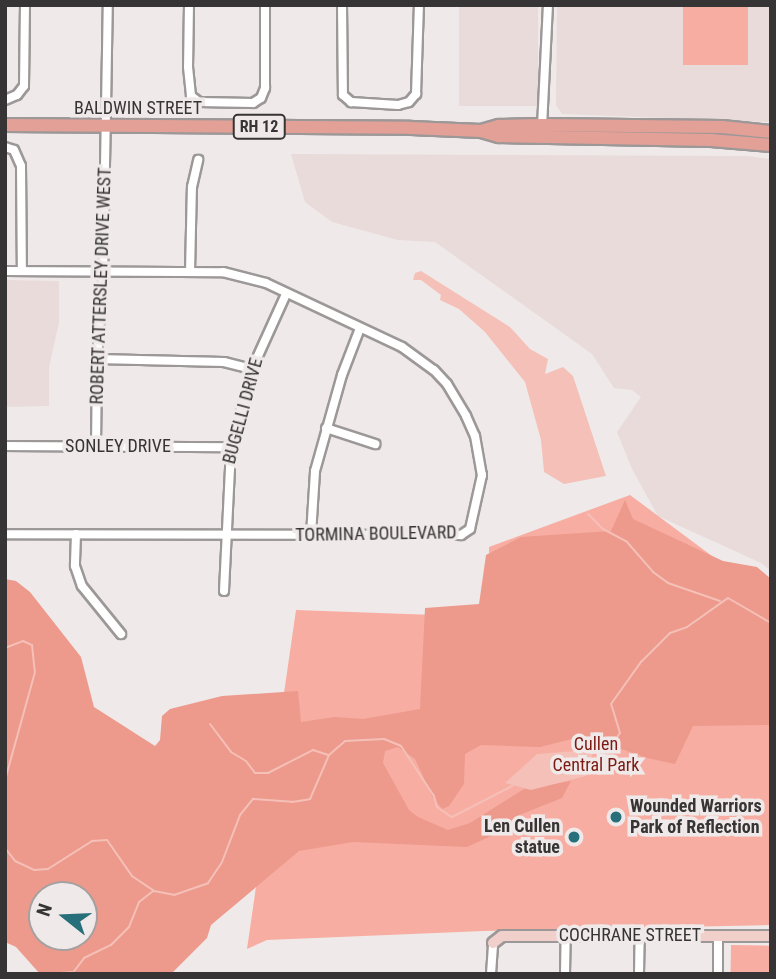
<!DOCTYPE html>
<style>
body{margin:0}
#map{position:relative;width:776px;height:979px;overflow:hidden;background:#efeae9;font-family:"Roboto Condensed",sans-serif}
div>[style]{position:absolute}
.built>*{inset:0;background:#e8dbd9;transform-origin:0 0}
.green>*{inset:0;background:#f8ada2;transform-origin:0 0}
.forest>*{inset:0;background:#ed998c}
.water>*{inset:0;background:#f4c0b7}
.stream>*{height:2px;margin:-1px;padding:0 1px;transform-origin:1px;border-radius:1px;background:#f4c0b7}
.roads{filter:drop-shadow(2px 0 #9d9898) drop-shadow(-2px 0 #9d9898) drop-shadow(0 2px #9d9898) drop-shadow(0 -2px #9d9898)}
.street>*{height:8px;margin:-4px;padding:0 4px;transform-origin:4px;border-radius:4px;background:#fff}
.secondary>*{height:10px;margin:-5px;padding:0 5px;transform-origin:5px;border-radius:5px;background:#f1cfcb}
.primary>*{height:12px;margin:-6px;padding:0 6px;transform-origin:6px;border-radius:6px;background:#e3a097}
.dots>*{width:19px;height:19px;translate:-50% -50%;box-sizing:border-box;border:4px solid #efeae9;border-radius:50%}
span{translate:-50% -50%;white-space:nowrap;text-align:center;line-height:1.15;-webkit-text-stroke:7px #efeae9;paint-order:stroke}
.shield-label span{padding:2px 5px;background:#efeae9;border:2px solid;border-radius:5px;-webkit-text-stroke-width:0}
.shield-label{font-size:16px;color:#363434;font-weight:700}
.street-label{font-size:18px;color:#363434}
.park-label{font-size:18px;color:#7b1912}
.poi-label{font-size:18px;color:#363434;font-weight:700}
.left{translate:0 -50%;text-align:left}
.right{translate:-100% -50%;text-align:right}
.frame{position:absolute;inset:0;border:7px solid #363434;pointer-events:none}
.north{position:absolute;left:28px;top:881px;width:70px;height:70px;box-sizing:border-box;background:#efeae9;border:2px solid #a5a1a1;border-radius:50%;rotate:288deg;font-size:19px;font-weight:700;line-height:28px;text-align:center;color:#363434}
.north::after{content:'';display:block;margin:auto;width:24px;height:32px;background:#276f7a;clip-path:polygon(50% 0,100% 100%,50% 72%,0 100%)}
</style>
<div id="map">
<div class="built">
<i style="left:459px;top:5px;width:79px;height:101px"></i>
<i style="clip-path:polygon(557px 5px,771px 5px,771px 122px,562px 114px,556px 105px)"></i>
<i style="clip-path:polygon(291px 154px,747px 156px,771px 159px,771px 571px,761px 563px,658px 516px,632px 469px,617px 432px,641px 397px,632px 390px,614px 388px,592px 354px,435px 242px,398px 240px,332px 222px,305px 202px)"></i>
<i style="clip-path:polygon(5px 280px,59px 281px,59px 322px,49px 367px,49px 406px,5px 407px)"></i>
</div>
<div class="green">
<i style="left:683px;top:5px;width:65px;height:60px"></i>
<i style="clip-path:polygon(630px 495px,755px 588px,771px 591px,771px 925px,484px 931px,267px 940px,247px 949px,296px 610px,490px 617px,489px 547px)"></i>
<i style="left:731px;top:945px;width:40px;height:29px;rotate:1deg"></i>
</div>
<div class="forest">
<i style="clip-path:polygon(evenodd,625px 500px,633px 519px,723px 561px,757px 567px,771px 579px,771px 725px,693px 726px,675px 764px,647px 758px,584px 736px,540px 747px,481px 745px,465px 754px,464px 784px,449px 806px,442px 809px,432px 796px,415px 759px,398px 747px,385px 751px,383px 763px,409px 810px,418px 817px,448px 830px,470px 823px,524px 789px,571px 781px,562px 798px,517px 816px,491px 836px,467px 847px,353px 842px,299px 851px,211px 925px,207px 938px,171px 974px,40px 974px,16px 947px,5px 942px,5px 579px,16px 581px,30px 592px,81px 657px,94px 707px,155px 746px,160px 740px,162px 716px,170px 709px,222px 696px,298px 691px,301px 722px,335px 717px,363px 719px,420px 709px,425px 608px,479px 604px,486px 555px,521px 537px,611px 531px,625px 500px,42px 895px,84px 895px,84px 937px,42px 937px,42px 895px)"></i>
</div>
<div class="water">
<i style="clip-path:polygon(421px 271px,510px 327px,530px 349px,548px 359px,545px 374px,563px 367px,573px 376px,606px 476px,564px 484px,544px 472px,541px 440px,525px 382px,485px 332px,459px 309px,440px 300px,441px 295px,421px 280px,413px 280px,415px 273px)"></i>
<i style="clip-path:polygon(588px 750px,592px 752px,594px 766px,586px 776px,531px 790px,505px 783px,537px 754px)"></i>
</div>
<div class="stream">
<i style="left:588px;top:514px;width:21px;rotate:45deg"></i>
<i style="left:603px;top:529px;width:27px;rotate:28deg"></i>
<i style="left:627px;top:542px;width:40px;rotate:49deg"></i>
<i style="left:653px;top:572px;width:19px;rotate:36deg"></i>
<i style="left:668px;top:583px;width:55px;rotate:19.1deg"></i>
<i style="left:5px;top:648px;width:19px;rotate:-21deg"></i>
<i style="left:23px;top:641px;width:10px;rotate:24deg"></i>
<i style="left:32px;top:645px;width:27px;rotate:84deg"></i>
<i style="left:35px;top:672px;width:112px;rotate:105.5deg"></i>
<i style="left:210px;top:724px;width:35px;rotate:53deg"></i>
<i style="left:231px;top:752px;width:17px;rotate:31deg"></i>
<i style="left:246px;top:761px;width:15px;rotate:53deg"></i>
<i style="left:255px;top:773px;width:13px"></i>
<i style="left:268px;top:773px;width:51px;rotate:-27.1deg"></i>
<i style="left:313px;top:750px;width:16px;rotate:18deg"></i>
<i style="left:594px;top:758px;width:12px;rotate:-14deg"></i>
<i style="left:606px;top:755px;width:26px;rotate:-58deg"></i>
<i style="left:620px;top:733px;width:30px;rotate:-107deg"></i>
<i style="left:611px;top:704px;width:52px;rotate:-54.5deg"></i>
<i style="left:641px;top:662px;width:41px;rotate:-45deg"></i>
<i style="left:670px;top:633px;width:18px;rotate:-19deg"></i>
<i style="left:687px;top:627px;width:50px;rotate:-35.3deg"></i>
<i style="left:728px;top:598px;width:50px;rotate:30.2deg"></i>
<i style="left:5px;top:848px;width:16px;rotate:52deg"></i>
<i style="left:15px;top:861px;width:21px;rotate:25deg"></i>
<i style="left:34px;top:870px;width:14px;rotate:-4deg"></i>
<i style="left:48px;top:869px;width:52px;rotate:-32.5deg"></i>
<i style="left:92px;top:841px;width:15px;rotate:-4deg"></i>
<i style="left:107px;top:840px;width:44px;rotate:55.2deg"></i>
<i style="left:132px;top:876px;width:27px;rotate:34deg"></i>
<i style="left:154px;top:891px;width:20px;rotate:11deg"></i>
<i style="left:174px;top:895px;width:36px;rotate:-19deg"></i>
<i style="left:208px;top:883px;width:25px;rotate:-56deg"></i>
<i style="left:222px;top:862px;width:50px;rotate:-69deg"></i>
<i style="left:240px;top:815px;width:21px;rotate:-51deg"></i>
<i style="left:253px;top:799px;width:39px;rotate:4deg"></i>
<i style="left:292px;top:802px;width:18px;rotate:-9deg"></i>
<i style="left:310px;top:799px;width:48px;rotate:-66.6deg"></i>
<i style="left:329px;top:755px;width:21px;rotate:-41deg"></i>
<i style="left:345px;top:741px;width:39px;rotate:-3deg"></i>
<i style="left:384px;top:739px;width:18px;rotate:22deg"></i>
<i style="left:401px;top:746px;width:60px;rotate:56.6deg"></i>
<i style="left:434px;top:796px;width:11px;rotate:75deg"></i>
<i style="left:437px;top:807px;width:18px;rotate:34deg"></i>
<i style="left:452px;top:817px;width:68px;rotate:-27.3deg"></i>
<i style="left:5px;top:973px;width:5px;rotate:11deg"></i>
<i style="left:49px;top:974px;width:23px;rotate:-5deg"></i>
<i style="left:72px;top:974px;width:20px;rotate:-53deg"></i>
<i style="left:84px;top:958px;width:30px;rotate:-26deg"></i>
<i style="left:111px;top:945px;width:25px;rotate:-45deg"></i>
<i style="left:129px;top:927px;width:27px;rotate:-68deg"></i>
<i style="left:139px;top:902px;width:18px;rotate:-38deg"></i>
</div>
<div class="roads">
<div class="street">
<i style="left:189px;top:5px;width:62px;rotate:90.9deg"></i>
<i style="left:188px;top:67px;width:29px;rotate:84deg"></i>
<i style="left:191px;top:96px;width:10px;rotate:37deg"></i>
<i style="left:199px;top:102px;width:54px;rotate:1.1deg"></i>
<i style="left:253px;top:103px;width:9px;rotate:-32deg"></i>
<i style="left:261px;top:98px;width:11px;rotate:-68deg"></i>
<i style="left:265px;top:88px;width:83px;rotate:-90deg"></i>
<i style="left:342px;top:5px;width:90px;rotate:89.4deg"></i>
<i style="left:343px;top:95px;width:11px;rotate:41deg"></i>
<i style="left:351px;top:102px;width:47px;rotate:3.7deg"></i>
<i style="left:398px;top:105px;width:11px;rotate:-15deg"></i>
<i style="left:409px;top:102px;width:11px;rotate:-49deg"></i>
<i style="left:416px;top:94px;width:89px;rotate:-88.1deg"></i>
<i style="left:5px;top:100px;width:13px;rotate:-23deg"></i>
<i style="left:17px;top:95px;width:11px;rotate:-52deg"></i>
<i style="left:24px;top:86px;width:81px;rotate:-89.3deg"></i>
<i style="left:542px;top:127px;width:122px;rotate:-87.2deg"></i>
<i style="left:5px;top:147px;width:9px;rotate:18deg"></i>
<i style="left:14px;top:150px;width:17px;rotate:66deg"></i>
<i style="left:21px;top:166px;width:105px;rotate:89.5deg"></i>
<i style="left:5px;top:271px;width:218px;rotate:0.3deg"></i>
<i style="left:223px;top:272px;width:44px;rotate:14.3deg"></i>
<i style="left:266px;top:283px;width:150px;rotate:25.2deg"></i>
<i style="left:402px;top:347px;width:39px;rotate:36deg"></i>
<i style="left:434px;top:370px;width:19px;rotate:47deg"></i>
<i style="left:447px;top:384px;width:37px;rotate:59deg"></i>
<i style="left:466px;top:416px;width:22px;rotate:66deg"></i>
<i style="left:475px;top:436px;width:40px;rotate:80deg"></i>
<i style="left:482px;top:475px;width:55px;rotate:102.5deg"></i>
<i style="left:470px;top:529px;width:11px;rotate:146deg"></i>
<i style="left:461px;top:535px;width:456px;rotate:-179.9deg"></i>
<i style="left:190px;top:272px;width:85px;rotate:-88.7deg"></i>
<i style="left:192px;top:187px;width:28px;rotate:-77deg"></i>
<i style="left:97px;top:359px;width:127px;rotate:1.4deg"></i>
<i style="left:224px;top:362px;width:29px;rotate:14deg"></i>
<i style="left:326px;top:428px;width:52px;rotate:18.1deg"></i>
<i style="left:5px;top:446px;width:226px;rotate:0.3deg"></i>
<i style="left:96px;top:446px;width:87px;rotate:-89.3deg"></i>
<i style="left:97px;top:359px;width:79px;rotate:-85.7deg"></i>
<i style="left:103px;top:280px;width:275px;rotate:-89deg"></i>
<i style="left:76px;top:534px;width:32px;rotate:92deg"></i>
<i style="left:75px;top:566px;width:21px;rotate:71deg"></i>
<i style="left:82px;top:586px;width:62px;rotate:50.9deg"></i>
<i style="left:311px;top:535px;width:64px;rotate:-86.4deg"></i>
<i style="left:315px;top:471px;width:100px;rotate:-74.3deg"></i>
<i style="left:342px;top:375px;width:50px;rotate:-69deg"></i>
<i style="left:224px;top:591px;width:144px;rotate:-87.2deg"></i>
<i style="left:231px;top:447px;width:81px;rotate:-74.9deg"></i>
<i style="left:252px;top:369px;width:82px;rotate:-65.6deg"></i>
<i style="left:491px;top:974px;width:31px;rotate:-86deg"></i>
<i style="left:565px;top:974px;width:39px;rotate:-89deg"></i>
<i style="left:639px;top:974px;width:39px;rotate:-89deg"></i>
<i style="left:718px;top:974px;width:39px;rotate:-90deg"></i>
</div>
<div class="secondary">
<i style="left:493px;top:943px;width:11px;rotate:-38deg"></i>
<i style="left:502px;top:936px;width:269px"></i>
</div>
<div class="primary">
<i style="left:5px;top:125px;width:406px;rotate:0.4deg"></i>
<i style="left:411px;top:128px;width:70px;rotate:2.5deg"></i>
<i style="left:481px;top:131px;width:19px;rotate:16deg"></i>
<i style="left:499px;top:136px;width:212px;rotate:1.1deg"></i>
<i style="left:711px;top:140px;width:60px;rotate:4.8deg"></i>
<i style="left:481px;top:131px;width:19px;rotate:-16deg"></i>
<i style="left:499px;top:126px;width:43px;rotate:-1.3deg"></i>
<i style="left:542px;top:125px;width:180px;rotate:0.6deg"></i>
<i style="left:722px;top:127px;width:49px;rotate:5.8deg"></i>
</div>
</div>
<div class="dots">
<i style="left:616px;top:817px;background:#276f7a"></i>
<i style="left:574px;top:837px;background:#276f7a"></i>
</div>
<div class="shield-label">
<span style="left:259px;top:127px">RH 12</span>
</div>
<div class="street-label">
<span style="left:138px;top:108px">BALDWIN STREET</span>
<span style="left:101px;top:286px;rotate:-88deg">ROBERT ATTERSLEY DRIVE WEST</span>
<span style="left:243px;top:411px;rotate:-75deg">BUGELLI DRIVE</span>
<span style="left:118px;top:446px">SONLEY DRIVE</span>
<span style="left:376px;top:534px;rotate:-1deg">TORMINA BOULEVARD</span>
<span style="left:630px;top:935px">COCHRANE STREET</span>
</div>
<div class="park-label">
<span style="left:596px;top:755px">Cullen<br>Central Park</span>
</div>
<div class="poi-label">
<span class="left" style="left:630px;top:817px">Wounded Warriors<br>Park of Reflection</span>
<span class="right" style="left:560px;top:837px">Len Cullen<br>statue</span>
</div>
<div class="frame"></div>
<div class="north">N</div>
</div>
